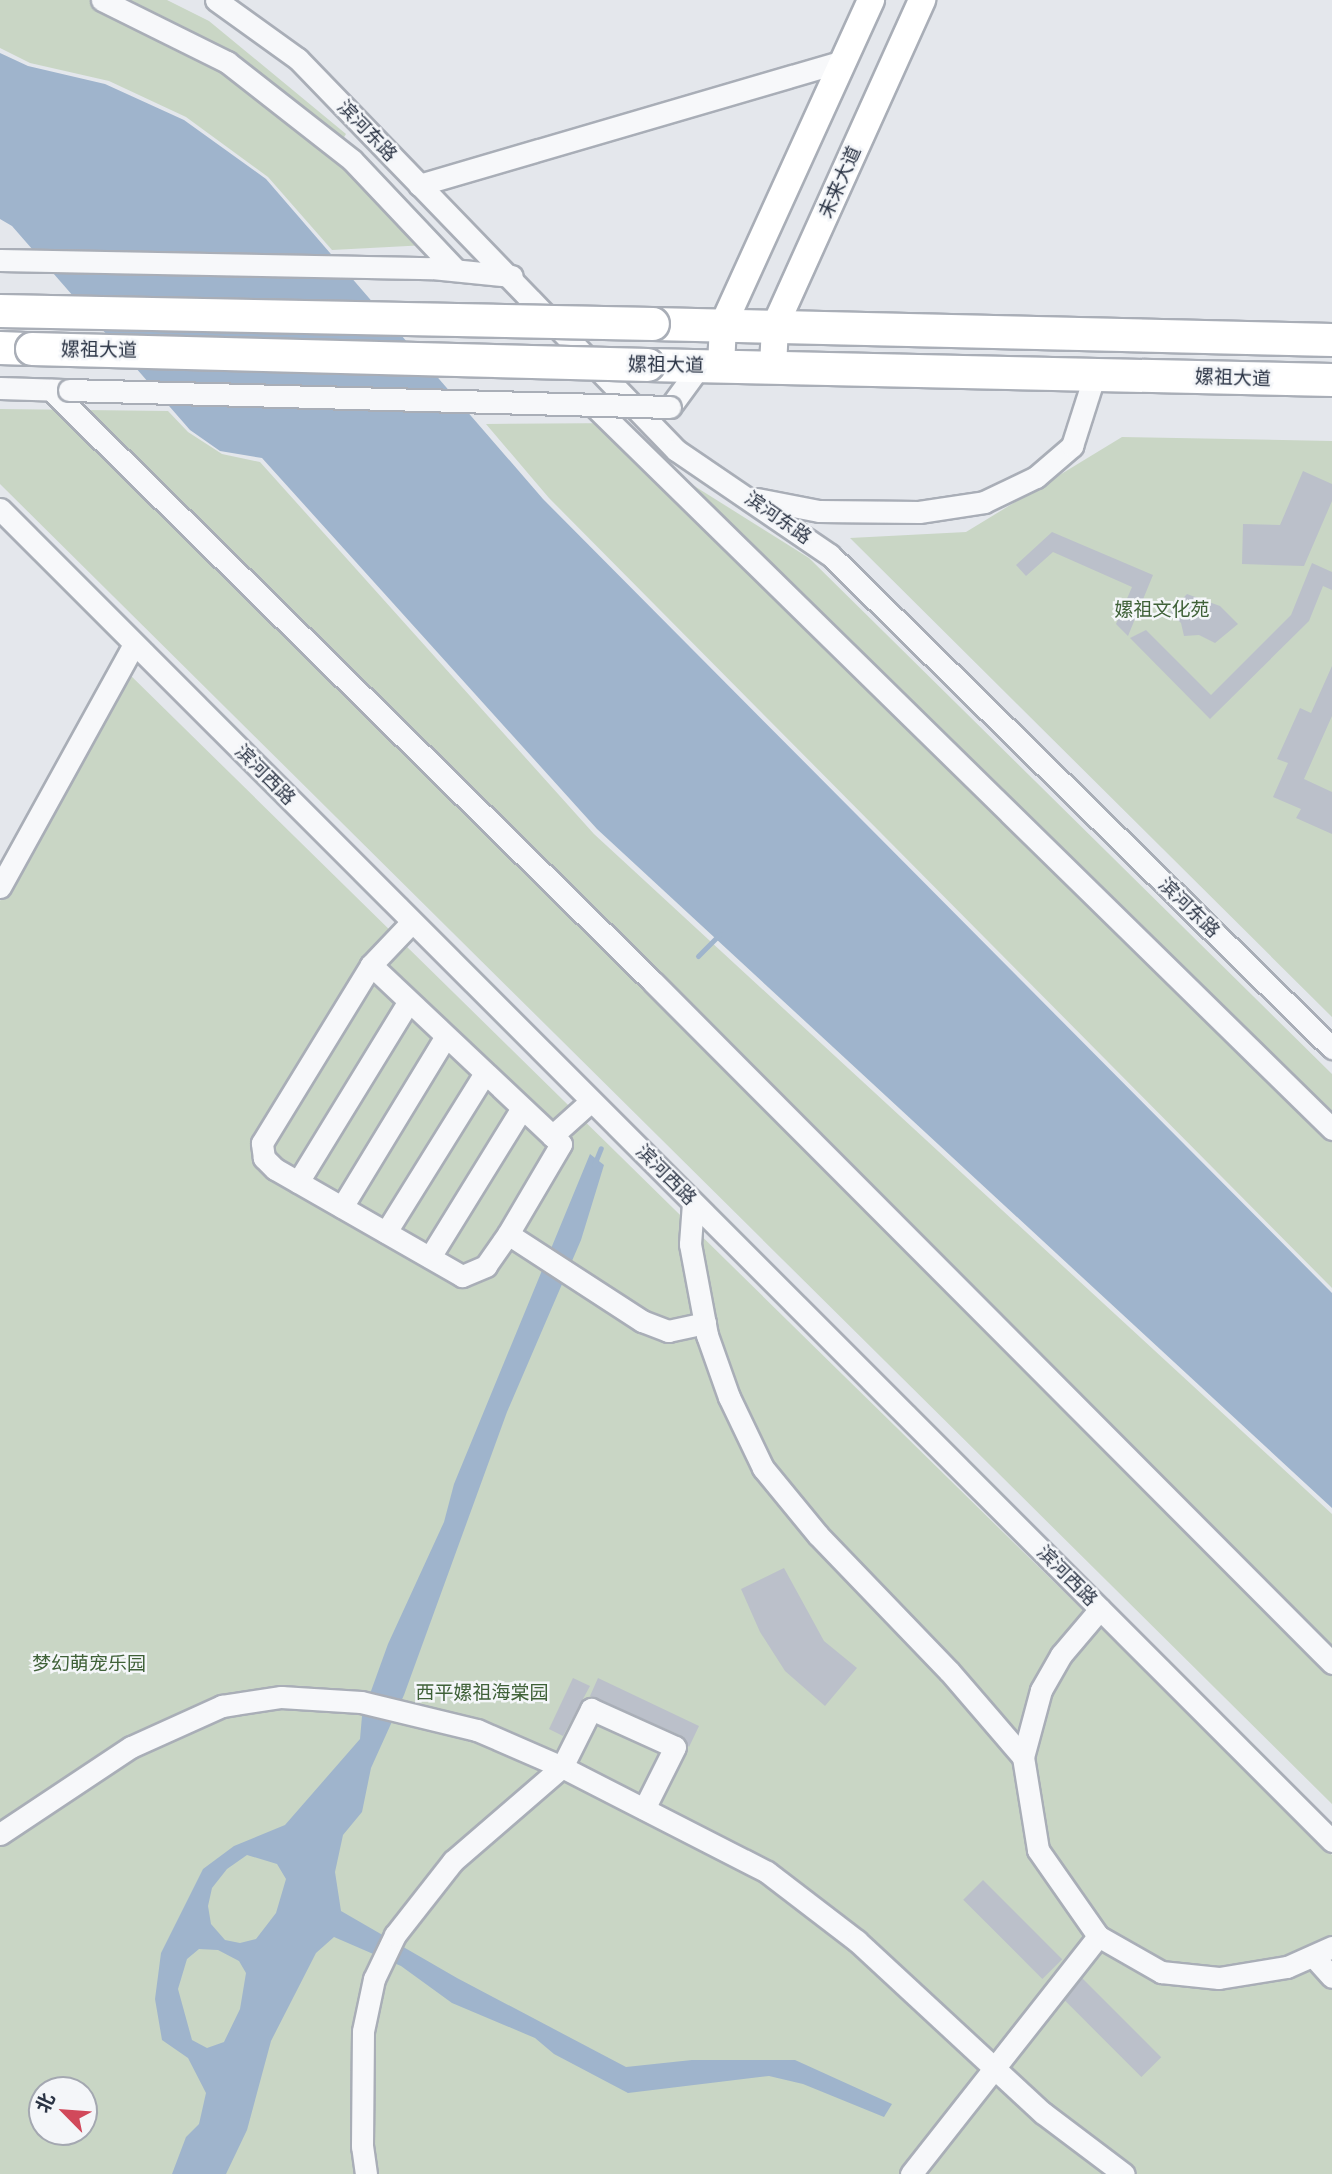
<!DOCTYPE html>
<meta charset="utf-8">
<style>
body{margin:0}
#map{position:relative;width:1332px;height:2174px;overflow:hidden;background:#e4e7ec;font-family:"Roboto Condensed","Noto Sans SC",sans-serif}
div>[style]{position:absolute}
.green>*{inset:0;background:#c9d6c5}
.water>*{inset:0;background:#9fb4cc}
.stream>*{height:5px;margin:-2.5px;padding:0 2.5px;transform-origin:2.5px;border-radius:2.5px;background:#9fb4cc}
.building>*{inset:0;background:#bbc0ca;transform-origin:0 0}
.roads{filter:drop-shadow(2px 0 #a9aeb7) drop-shadow(-2px 0 #a9aeb7) drop-shadow(0 2px #a9aeb7) drop-shadow(0 -2px #a9aeb7)}
.minor>*{height:21px;margin:-10.5px;padding:0 10.5px;transform-origin:10.5px;border-radius:10.5px;background:#f7f8fa}
.major>*{height:26px;margin:-13px;padding:0 13px;transform-origin:13px;border-radius:13px;background:#fff}
.highway>*{height:32px;margin:-16px;padding:0 16px;transform-origin:16px;border-radius:16px;background:#fff}
.bridges{filter:drop-shadow(2px 0 #a9aeb7) drop-shadow(-2px 0 #a9aeb7) drop-shadow(0 2px #a9aeb7) drop-shadow(0 -2px #a9aeb7)}
.minor-bridge>*{height:21px;margin:-10.5px;padding:0 10.5px;transform-origin:10.5px;border-radius:10.5px;background:#f7f8fa}
.highway-bridge>*{height:32px;margin:-16px;padding:0 16px;transform-origin:16px;border-radius:16px;background:#fff}
span{translate:-50% -50%;white-space:nowrap;text-align:center;line-height:1.15;-webkit-text-stroke:5px #f4f6f9;paint-order:stroke}
.street-label{font-size:19px;color:#2b3445}
.park-label{font-size:19px;color:#3f6138}
.north{position:absolute;left:28px;top:2076px;width:70px;height:70px;box-sizing:border-box;background:#f4f6f9;border:2px solid #a4a8b1;border-radius:50%;rotate:295deg;font-size:19px;font-weight:700;line-height:28px;text-align:center;color:#2b3445}
.north::after{content:'';display:block;margin:auto;width:24px;height:32px;background:#d1495b;clip-path:polygon(50% 0,100% 100%,50% 72%,0 100%)}
</style>
<div id="map">
<div class="green">
<i style="clip-path:polygon(0 0,167px 0,209px 21px,346px 134px,335px 152px,427px 245px,332px 250px,268px 177px,186px 117px,109px 81px,30px 63px,0 48px)"></i>
<i style="clip-path:polygon(0 409px,168px 411px,188px 432px,222px 454px,260px 462px,594px 834px,1332px 1514px,1332px 1804px,0 484px)"></i>
<i style="clip-path:polygon(627px 423px,672px 472px,809px 558px,1332px 1074px,1332px 1288px,549px 498px,486px 424px)"></i>
<i style="clip-path:polygon(1122px 437px,1332px 441px,1332px 1017px,850px 538px,966px 532px)"></i>
<i style="clip-path:polygon(evenodd,124px 669px,1332px 1855px,1332px 2174px,0 2174px,0 901px,124px 669px,42px 2090px,84px 2090px,84px 2132px,42px 2132px,42px 2090px)"></i>
</div>
<div class="water">
<i style="clip-path:polygon(0 53px,28px 66px,105px 84px,184px 120px,266px 179px,543px 499px,1332px 1293px,1332px 1508px,597px 829px,262px 458px,220px 451px,190px 430px,12px 226px,0 219px)"></i>
<i style="clip-path:polygon(evenodd,590px 1154px,604px 1165px,581px 1240px,507px 1412px,404px 1695px,371px 1768px,362px 1812px,343px 1835px,335px 1872px,341px 1911px,457px 1978px,626px 2067px,692px 2060px,795px 2060px,892px 2104px,884px 2117px,803px 2084px,769px 2076px,628px 2093px,554px 2054px,535px 2038px,452px 2003px,401px 1966px,334px 1937px,316px 1953px,271px 2041px,247px 2130px,226px 2174px,172px 2174px,186px 2137px,199px 2124px,206px 2093px,188px 2058px,162px 2040px,155px 1999px,161px 1953px,203px 1869px,234px 1846px,285px 1825px,360px 1739px,362px 1716px,388px 1644px,444px 1522px,454px 1484px,590px 1154px,247px 1855px,277px 1864px,286px 1879px,276px 1913px,256px 1939px,240px 1943px,225px 1940px,211px 1924px,208px 1906px,212px 1888px,227px 1869px,247px 1855px,590px 1154px,199px 1949px,218px 1950px,239px 1961px,246px 1973px,240px 2009px,224px 2042px,207px 2048px,192px 2040px,178px 1989px,187px 1959px,199px 1949px)"></i>
</div>
<div class="stream">
<i style="left:698px;top:956px;width:31px;rotate:-45deg"></i>
<i style="left:594px;top:1165px;width:18px;rotate:-68deg"></i>
</div>
<div class="building">
<i style="clip-path:polygon(1303px 471px,1332px 484px,1332px 501px,1304px 566px,1242px 564px,1243px 524px,1280px 525px)"></i>
<i style="clip-path:polygon(1052px 532px,1153px 575px,1128px 636px,1116px 624px,1132px 587px,1053px 552px,1026px 576px,1016px 565px)"></i>
<i style="clip-path:polygon(1312px 563px,1332px 572px,1332px 590px,1323px 586px,1309px 621px,1210px 719px,1130px 638px,1146px 630px,1211px 695px,1291px 615px)"></i>
<i style="clip-path:polygon(1187px 594px,1220px 606px,1238px 624px,1215px 643px,1199px 635px,1184px 636px,1181px 623px,1170px 612px)"></i>
<i style="clip-path:polygon(1332px 666px,1332px 716px,1304px 779px,1332px 792px,1332px 834px,1296px 818px,1301px 809px,1273px 797px,1288px 763px,1277px 759px,1300px 708px,1311px 713px)"></i>
<i style="clip-path:polygon(784px 1568px,824px 1641px,857px 1668px,825px 1706px,785px 1671px,760px 1632px,741px 1589px)"></i>
<i style="clip-path:polygon(573px 1678px,590px 1686px,563px 1736px,549px 1729px)"></i>
<i style="clip-path:polygon(598px 1678px,699px 1726px,689px 1747px,680px 1735px,590px 1696px)"></i>
<i style="left:983px;top:1880px;width:112px;height:28px;rotate:45deg"></i>
<i style="left:1082px;top:1978px;width:112px;height:28px;rotate:45deg"></i>
</div>
<div class="roads">
<div class="minor">
<i style="left:102px;top:0;width:140px;rotate:26.4deg"></i>
<i style="left:227px;top:62px;width:159px;rotate:38.1deg"></i>
<i style="left:352px;top:160px;width:151px;rotate:46.6deg"></i>
<i style="left:216px;top:0;width:101px;rotate:35.7deg"></i>
<i style="left:298px;top:59px;width:544px;rotate:45.97deg"></i>
<i style="left:676px;top:450px;width:186px;rotate:34.3deg"></i>
<i style="left:830px;top:555px;width:704px;rotate:44.48deg"></i>
<i style="left:419px;top:185px;width:441px;rotate:-16.3deg"></i>
<i style="left:0;top:260px;width:432px;rotate:1.1deg"></i>
<i style="left:432px;top:268px;width:80px;rotate:5.7deg"></i>
<i style="left:0;top:388px;width:64px;rotate:1.8deg"></i>
<i style="left:51px;top:390px;width:844px;rotate:44.52deg"></i>
<i style="left:653px;top:982px;width:962px;rotate:45.08deg"></i>
<i style="left:593px;top:405px;width:1035px;rotate:44.41deg"></i>
<i style="left:670px;top:407px;width:51px;rotate:-53.8deg"></i>
<i style="left:757px;top:499px;width:63px;rotate:11deg"></i>
<i style="left:819px;top:511px;width:100px;rotate:0.6deg"></i>
<i style="left:919px;top:512px;width:66px;rotate:-8.7deg"></i>
<i style="left:984px;top:502px;width:58px;rotate:-25.7deg"></i>
<i style="left:1036px;top:477px;width:48px;rotate:-40.7deg"></i>
<i style="left:1072px;top:446px;width:76px;rotate:-72.3deg"></i>
<i style="left:0;top:509px;width:1884px;rotate:45deg"></i>
<i style="left:0;top:887px;width:277px;rotate:-61.1deg"></i>
<i style="left:371px;top:965px;width:59px;rotate:-46.4deg"></i>
<i style="left:552px;top:1136px;width:52px;rotate:-41.9deg"></i>
<i style="left:298px;top:1182px;width:212px;rotate:-58.5deg"></i>
<i style="left:693px;top:1203px;width:41px;rotate:94.2deg"></i>
<i style="left:690px;top:1244px;width:93px;rotate:79.4deg"></i>
<i style="left:707px;top:1335px;width:66px;rotate:70.5deg"></i>
<i style="left:729px;top:1397px;width:79px;rotate:64.4deg"></i>
<i style="left:763px;top:1468px;width:87px;rotate:50.6deg"></i>
<i style="left:818px;top:1535px;width:189px;rotate:46.1deg"></i>
<i style="left:949px;top:1671px;width:113px;rotate:49.3deg"></i>
<i style="left:342px;top:1207px;width:200px;rotate:-58.7deg"></i>
<i style="left:386px;top:1232px;width:187px;rotate:-58.1deg"></i>
<i style="left:508px;top:1234px;width:39px;rotate:125deg"></i>
<i style="left:486px;top:1266px;width:26px;rotate:157deg"></i>
<i style="left:462px;top:1276px;width:215px;rotate:-150.2deg"></i>
<i style="left:275px;top:1169px;width:16px;rotate:-135deg"></i>
<i style="left:264px;top:1158px;width:15px;rotate:-98deg"></i>
<i style="left:262px;top:1143px;width:209px;rotate:-58.5deg"></i>
<i style="left:371px;top:965px;width:261px;rotate:43.3deg"></i>
<i style="left:561px;top:1144px;width:104px;rotate:120.5deg"></i>
<i style="left:508px;top:1234px;width:160px;rotate:33deg"></i>
<i style="left:642px;top:1321px;width:28px;rotate:21deg"></i>
<i style="left:668px;top:1331px;width:38px;rotate:-12deg"></i>
<i style="left:430px;top:1257px;width:175px;rotate:-58.3deg"></i>
<i style="left:1100px;top:1609px;width:60px;rotate:130.3deg"></i>
<i style="left:1061px;top:1655px;width:40px;rotate:119.7deg"></i>
<i style="left:1041px;top:1690px;width:69px;rotate:105deg"></i>
<i style="left:1023px;top:1757px;width:94px;rotate:80.8deg"></i>
<i style="left:1038px;top:1850px;width:105px;rotate:55.1deg"></i>
<i style="left:1098px;top:1936px;width:73px;rotate:29.7deg"></i>
<i style="left:1161px;top:1972px;width:58px;rotate:5.9deg"></i>
<i style="left:1219px;top:1978px;width:69px;rotate:-9.2deg"></i>
<i style="left:1287px;top:1967px;width:49px;rotate:-24deg"></i>
<i style="left:0;top:1834px;width:157px;rotate:-33.6deg"></i>
<i style="left:131px;top:1747px;width:100px;rotate:-24.3deg"></i>
<i style="left:222px;top:1706px;width:60px;rotate:-8.7deg"></i>
<i style="left:281px;top:1697px;width:80px;rotate:3.6deg"></i>
<i style="left:361px;top:1702px;width:119px;rotate:13.6deg"></i>
<i style="left:477px;top:1730px;width:93px;rotate:23.5deg"></i>
<i style="left:562px;top:1767px;width:230px;rotate:27.1deg"></i>
<i style="left:767px;top:1872px;width:113px;rotate:37.5deg"></i>
<i style="left:857px;top:1941px;width:253px;rotate:42.8deg"></i>
<i style="left:1043px;top:2113px;width:101px;rotate:37deg"></i>
<i style="left:1313px;top:1956px;width:28px;rotate:48deg"></i>
<i style="left:366px;top:2174px;width:28px;rotate:-98deg"></i>
<i style="left:362px;top:2146px;width:115px;rotate:-89.5deg"></i>
<i style="left:363px;top:2031px;width:53px;rotate:-78.1deg"></i>
<i style="left:374px;top:1979px;width:49px;rotate:-64.5deg"></i>
<i style="left:395px;top:1935px;width:94px;rotate:-51.9deg"></i>
<i style="left:453px;top:1861px;width:144px;rotate:-40.8deg"></i>
<i style="left:562px;top:1767px;width:65px;rotate:-63.4deg"></i>
<i style="left:591px;top:1709px;width:92px;rotate:24.3deg"></i>
<i style="left:675px;top:1747px;width:69px;rotate:116.6deg"></i>
<i style="left:911px;top:2174px;width:303px;rotate:-51.8deg"></i>
</div>
<div class="major">
<i style="left:721px;top:366px;width:41px;rotate:-87.2deg"></i>
<i style="left:723px;top:325px;width:357px;rotate:-65.5deg"></i>
<i style="left:773px;top:367px;width:41px;rotate:-87.2deg"></i>
<i style="left:775px;top:326px;width:358px;rotate:-65.7deg"></i>
</div>
<div class="highway">
<i style="left:653px;top:324px;width:679px;rotate:1.35deg"></i>
<i style="left:0;top:348px;width:32px;rotate:2deg"></i>
<i style="left:648px;top:365px;width:684px;rotate:1.26deg"></i>
</div>
</div>
<div class="bridges">
<div class="minor-bridge">
<i style="left:69px;top:390px;width:601px;rotate:1.62deg"></i>
</div>
<div class="highway-bridge">
<i style="left:0;top:311px;width:653px;rotate:1.14deg"></i>
<i style="left:32px;top:349px;width:616px;rotate:1.49deg"></i>
</div>
</div>
<div class="street-label">
<span style="left:367px;top:131px;rotate:46deg">滨河东路</span>
<span style="left:840px;top:182px;rotate:-66deg">未来大道</span>
<span style="left:99px;top:350px;rotate:1deg">嫘祖大道</span>
<span style="left:666px;top:365px;rotate:1deg">嫘祖大道</span>
<span style="left:1233px;top:378px;rotate:2deg">嫘祖大道</span>
<span style="left:778px;top:518px;rotate:35deg">滨河东路</span>
<span style="left:265px;top:775px;rotate:45deg">滨河西路</span>
<span style="left:1189px;top:908px;rotate:44deg">滨河东路</span>
<span style="left:666px;top:1175px;rotate:45deg">滨河西路</span>
<span style="left:1067px;top:1576px;rotate:45deg">滨河西路</span>
</div>
<div class="park-label">
<span style="left:1162px;top:610px">嫘祖文化苑</span>
<span style="left:89px;top:1664px">梦幻萌宠乐园</span>
<span style="left:482px;top:1693px">西平嫘祖海棠园</span>
</div>
<div class="north">北</div>
</div>
